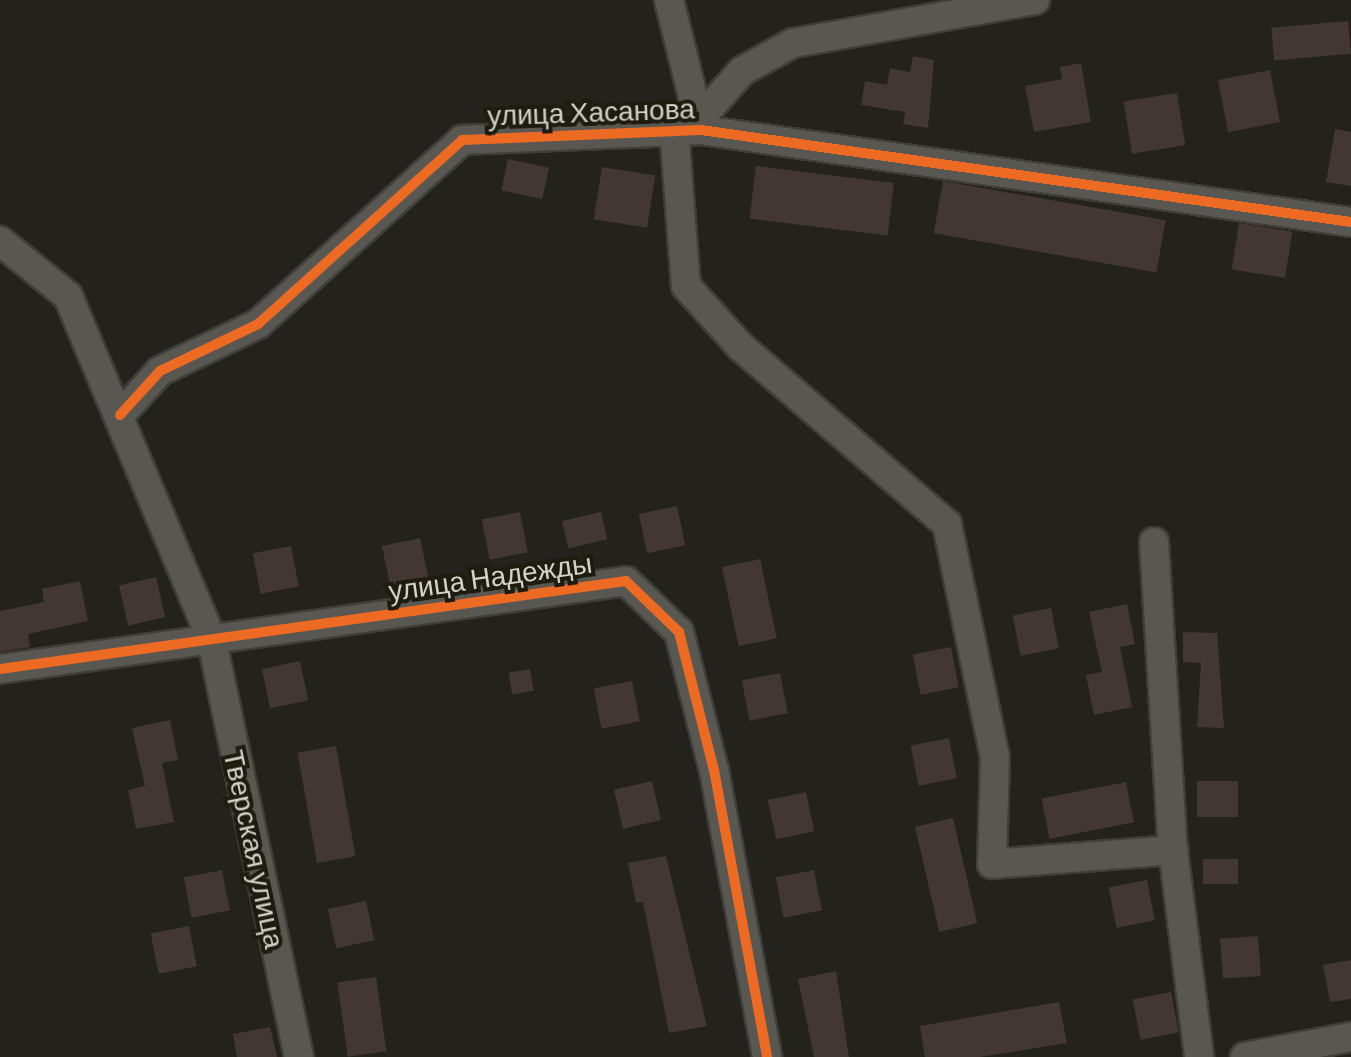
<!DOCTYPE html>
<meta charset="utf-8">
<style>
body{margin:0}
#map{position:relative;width:1351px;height:1057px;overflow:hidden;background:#24221c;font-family:Barlow,sans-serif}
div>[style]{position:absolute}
.building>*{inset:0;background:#433733;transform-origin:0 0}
.roads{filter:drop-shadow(2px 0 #403e39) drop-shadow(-2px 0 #403e39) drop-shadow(0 2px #403e39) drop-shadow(0 -2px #403e39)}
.street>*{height:28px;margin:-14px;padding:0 14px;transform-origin:14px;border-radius:14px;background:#585752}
.cycleway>*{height:10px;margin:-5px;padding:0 5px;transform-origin:5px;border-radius:5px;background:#ed6a23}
span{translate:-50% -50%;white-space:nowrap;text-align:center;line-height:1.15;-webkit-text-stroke:8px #1e1b0f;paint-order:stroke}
.street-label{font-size:28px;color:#d3d1c9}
</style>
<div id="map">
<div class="building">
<i style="left:1348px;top:21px;width:33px;height:77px;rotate:85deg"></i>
<i style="clip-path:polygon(913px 56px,934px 60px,928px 128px,903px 124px,905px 112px,861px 105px,865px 81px,887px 85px,890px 68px,910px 72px)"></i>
<i style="clip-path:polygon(1081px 63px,1091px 122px,1034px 132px,1025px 86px,1062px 79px,1060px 67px)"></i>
<i style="left:1270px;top:70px;width:53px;height:53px;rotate:79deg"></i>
<i style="left:1177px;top:93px;width:53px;height:54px;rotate:81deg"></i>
<i style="clip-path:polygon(1335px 129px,1351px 132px,1351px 186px,1326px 182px)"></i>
<i style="left:508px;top:159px;width:42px;height:32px;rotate:12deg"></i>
<i style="left:756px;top:166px;width:139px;height:53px;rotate:7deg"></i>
<i style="left:602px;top:167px;width:54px;height:53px;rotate:9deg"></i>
<i style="left:943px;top:181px;width:226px;height:53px;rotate:10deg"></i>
<i style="left:1239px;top:223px;width:54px;height:47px;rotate:9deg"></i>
<i style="left:677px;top:506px;width:40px;height:39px;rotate:78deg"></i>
<i style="left:520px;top:512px;width:41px;height:39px;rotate:79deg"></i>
<i style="left:601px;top:512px;width:28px;height:40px;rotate:77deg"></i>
<i style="left:420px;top:538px;width:40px;height:39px;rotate:78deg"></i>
<i style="left:291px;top:546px;width:41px;height:39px;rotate:79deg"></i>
<i style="left:760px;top:559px;width:81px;height:39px;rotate:78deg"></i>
<i style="left:156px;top:577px;width:41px;height:38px;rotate:77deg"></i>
<i style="clip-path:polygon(80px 581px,88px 621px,28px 634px,30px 647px,0 652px,0 611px,44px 602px,42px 589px)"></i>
<i style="clip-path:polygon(1127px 604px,1135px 644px,1120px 647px,1132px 707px,1094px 715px,1086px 675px,1102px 672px,1089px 612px)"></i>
<i style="left:1051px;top:608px;width:41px;height:39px;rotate:79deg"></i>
<i style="clip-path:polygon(1183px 632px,1217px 633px,1224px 728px,1197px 727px,1201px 663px,1183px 662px)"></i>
<i style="left:951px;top:647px;width:41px;height:39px;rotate:79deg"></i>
<i style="left:300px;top:661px;width:40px;height:39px;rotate:78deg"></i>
<i style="left:530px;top:669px;width:22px;height:22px;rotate:80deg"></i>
<i style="left:780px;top:673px;width:41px;height:39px;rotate:79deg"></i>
<i style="left:632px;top:681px;width:41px;height:39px;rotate:79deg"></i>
<i style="clip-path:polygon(170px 720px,178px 760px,162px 763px,174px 822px,136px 829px,128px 790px,145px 786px,132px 728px)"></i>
<i style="left:949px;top:738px;width:41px;height:39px;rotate:79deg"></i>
<i style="left:336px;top:746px;width:112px;height:39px;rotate:80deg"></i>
<i style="left:652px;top:781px;width:40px;height:39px;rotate:77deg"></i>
<i style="left:1197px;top:781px;width:41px;height:36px"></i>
<i style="left:1126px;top:782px;width:41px;height:86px;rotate:79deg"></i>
<i style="left:806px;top:792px;width:40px;height:39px;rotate:78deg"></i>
<i style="left:953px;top:818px;width:108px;height:39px;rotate:77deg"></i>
<i style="clip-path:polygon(666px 856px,707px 1026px,669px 1033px,643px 902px,636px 903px,628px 863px)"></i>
<i style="left:1203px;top:859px;width:35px;height:25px"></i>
<i style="left:222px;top:870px;width:41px;height:39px;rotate:79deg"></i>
<i style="left:814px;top:870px;width:41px;height:39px;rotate:79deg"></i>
<i style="left:1147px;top:880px;width:41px;height:39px;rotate:79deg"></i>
<i style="left:366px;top:901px;width:40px;height:39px;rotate:78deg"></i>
<i style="left:189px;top:926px;width:41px;height:39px;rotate:79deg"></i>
<i style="left:1258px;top:936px;width:40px;height:38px;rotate:86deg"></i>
<i style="clip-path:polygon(1351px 960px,1351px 999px,1330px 1002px,1323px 965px)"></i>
<i style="clip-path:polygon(836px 971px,849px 1057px,814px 1057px,798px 979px)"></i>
<i style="left:376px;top:977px;width:75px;height:39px;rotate:82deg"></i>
<i style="left:1171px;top:992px;width:41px;height:39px;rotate:79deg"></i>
<i style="clip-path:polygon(1059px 1002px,1067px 1043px,980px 1057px,925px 1057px,920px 1026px)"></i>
<i style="clip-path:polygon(270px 1027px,277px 1057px,237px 1057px,233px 1034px)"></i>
</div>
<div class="roads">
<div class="street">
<i style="left:669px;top:0;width:133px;rotate:76.1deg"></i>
<i style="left:703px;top:115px;width:59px;rotate:-48.4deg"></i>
<i style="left:742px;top:71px;width:58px;rotate:-28.8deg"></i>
<i style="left:793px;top:43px;width:246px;rotate:-10.1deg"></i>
<i style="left:674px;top:128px;width:158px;rotate:85.7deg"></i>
<i style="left:686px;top:286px;width:82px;rotate:48deg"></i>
<i style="left:741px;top:347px;width:272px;rotate:40.7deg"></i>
<i style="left:947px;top:524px;width:238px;rotate:78.4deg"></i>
<i style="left:995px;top:757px;width:107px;rotate:91.6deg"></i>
<i style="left:992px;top:864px;width:182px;rotate:-4.4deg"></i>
<i style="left:0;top:241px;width:87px;rotate:39deg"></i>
<i style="left:68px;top:296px;width:374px;rotate:67.3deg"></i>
<i style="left:212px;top:641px;width:425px;rotate:78.2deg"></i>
<i style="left:120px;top:415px;width:59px;rotate:-47.7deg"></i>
<i style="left:160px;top:371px;width:109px;rotate:-25.6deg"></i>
<i style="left:258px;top:324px;width:275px;rotate:-42deg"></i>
<i style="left:462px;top:140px;width:239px;rotate:-2.4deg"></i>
<i style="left:701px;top:130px;width:656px;rotate:8.06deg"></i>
<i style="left:1154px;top:542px;width:309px;rotate:86.5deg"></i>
<i style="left:1173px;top:850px;width:209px;rotate:82.8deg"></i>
<i style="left:0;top:669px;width:632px;rotate:-8deg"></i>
<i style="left:626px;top:581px;width:74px;rotate:43.9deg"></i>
<i style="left:679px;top:632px;width:142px;rotate:75.8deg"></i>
<i style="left:714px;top:770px;width:292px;rotate:79.5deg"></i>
<i style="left:1245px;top:1057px;width:108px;rotate:-10.7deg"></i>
</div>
</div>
<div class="cycleway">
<i style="left:120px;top:415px;width:59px;rotate:-47.7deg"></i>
<i style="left:160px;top:371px;width:109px;rotate:-25.6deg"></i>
<i style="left:258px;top:324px;width:275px;rotate:-42deg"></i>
<i style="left:462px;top:140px;width:239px;rotate:-2.4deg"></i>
<i style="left:701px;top:130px;width:656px;rotate:8.06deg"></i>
<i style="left:0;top:669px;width:632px;rotate:-8deg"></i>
<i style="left:626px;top:581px;width:74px;rotate:43.9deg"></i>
<i style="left:679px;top:632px;width:142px;rotate:75.8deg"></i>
<i style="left:714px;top:770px;width:292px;rotate:79.5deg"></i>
</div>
<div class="street-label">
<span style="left:591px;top:111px;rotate:-2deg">улица Хасанова</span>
<span style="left:490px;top:576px;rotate:-8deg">улица Надежды</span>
<span style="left:255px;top:849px;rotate:78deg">Тверская улица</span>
</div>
</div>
